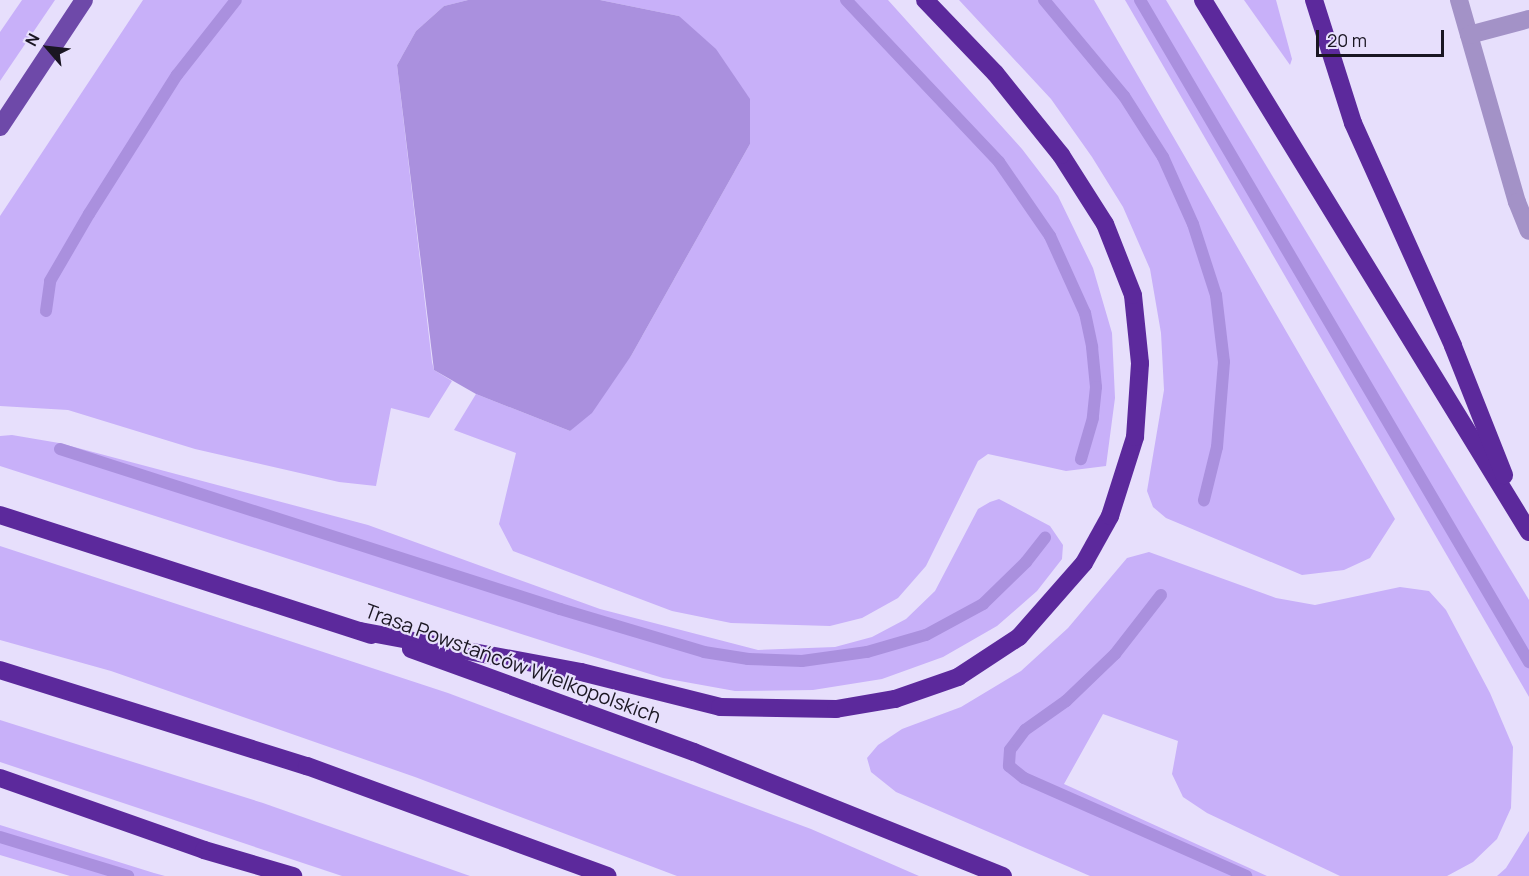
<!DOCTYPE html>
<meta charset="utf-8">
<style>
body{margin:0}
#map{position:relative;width:1529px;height:876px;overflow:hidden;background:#e7dffc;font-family:Manrope,sans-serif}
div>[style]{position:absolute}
.green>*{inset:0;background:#c8b0f9}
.water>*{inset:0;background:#aa90de}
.stream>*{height:12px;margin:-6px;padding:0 6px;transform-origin:6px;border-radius:6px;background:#aa90de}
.street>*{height:18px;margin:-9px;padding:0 9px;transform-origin:9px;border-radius:9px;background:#a392c7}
.primary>*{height:18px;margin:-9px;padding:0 9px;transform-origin:9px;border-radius:9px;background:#6e49a9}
.highway>*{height:18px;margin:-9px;padding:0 9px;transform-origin:9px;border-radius:9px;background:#5c299c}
span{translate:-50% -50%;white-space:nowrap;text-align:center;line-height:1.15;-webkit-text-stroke:4.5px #e7dffc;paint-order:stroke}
.street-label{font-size:20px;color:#1a1622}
.north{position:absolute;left:18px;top:18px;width:60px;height:60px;-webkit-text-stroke:4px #e7dffc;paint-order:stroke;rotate:298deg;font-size:16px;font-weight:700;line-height:24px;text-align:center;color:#1a1622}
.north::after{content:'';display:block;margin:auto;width:21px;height:27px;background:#1a1622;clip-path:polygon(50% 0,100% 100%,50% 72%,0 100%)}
.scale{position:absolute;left:1316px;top:30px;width:128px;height:27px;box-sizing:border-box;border:3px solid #1a1622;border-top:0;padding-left:8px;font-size:18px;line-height:21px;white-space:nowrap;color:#1a1622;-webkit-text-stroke:4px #e7dffc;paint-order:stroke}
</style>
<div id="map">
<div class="green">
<i style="clip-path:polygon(22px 0,55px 0,0 81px,0 32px)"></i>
<i style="clip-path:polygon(143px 0,468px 0,444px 6px,416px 31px,397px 65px,432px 362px,434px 370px,452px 381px,429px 418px,391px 408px,376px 486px,339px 482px,195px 449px,68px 410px,0 406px,0 216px)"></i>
<i style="clip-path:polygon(600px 0,888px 0,1022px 149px,1058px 196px,1093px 268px,1112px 333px,1115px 398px,1106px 466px,1066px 471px,988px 454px,978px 461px,926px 566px,898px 598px,862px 618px,830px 626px,731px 623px,672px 611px,513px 551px,499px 524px,516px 453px,454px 430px,476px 394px,570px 431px,631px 356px,750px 144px,679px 16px)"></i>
<i style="clip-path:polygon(959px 0,1094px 0,1395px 519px,1370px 558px,1344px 570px,1302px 575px,1166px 518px,1153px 507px,1147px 491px,1164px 390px,1161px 333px,1150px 269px,1123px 207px,1092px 157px,1051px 99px)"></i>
<i style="clip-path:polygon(1125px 0,1166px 0,1529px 600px,1529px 697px)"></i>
<i style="clip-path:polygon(1244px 0,1276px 0,1292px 59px,1290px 65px)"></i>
<i style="clip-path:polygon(12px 435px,59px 443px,368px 525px,600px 609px,758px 650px,835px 647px,872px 637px,906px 619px,935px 591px,978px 509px,990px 502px,999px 499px,1050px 526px,1063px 545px,1062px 559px,1037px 591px,997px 626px,943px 657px,882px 679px,813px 690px,735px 691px,663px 678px,565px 648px,0 466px,0 436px)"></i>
<i style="clip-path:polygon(0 546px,448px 693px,811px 829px,919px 876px,677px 876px,415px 777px,111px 671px,0 640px)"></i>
<i style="clip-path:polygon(1149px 552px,1276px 598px,1315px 605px,1400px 587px,1429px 591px,1446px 610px,1490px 693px,1513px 747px,1511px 808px,1497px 839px,1473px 862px,1447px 876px,1340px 876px,1207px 813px,1183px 797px,1172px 774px,1178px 741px,1103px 714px,1064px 784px,1267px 876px,1090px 876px,896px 792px,871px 772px,867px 758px,878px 745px,902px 729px,961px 707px,1021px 671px,1068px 628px,1127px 558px)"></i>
<i style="clip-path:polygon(0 720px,263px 803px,470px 876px,342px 876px,0 762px)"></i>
<i style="clip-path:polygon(0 825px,154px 873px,165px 876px,70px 876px,0 855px)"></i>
<i style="clip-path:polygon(1529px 831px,1529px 876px,1497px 876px,1506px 868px)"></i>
</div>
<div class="water">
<i style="clip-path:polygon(468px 0,600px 0,679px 16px,716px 49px,750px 99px,750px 144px,631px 356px,592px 413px,570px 431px,476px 394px,434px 370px,397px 65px,416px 31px,444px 6px)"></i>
</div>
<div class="stream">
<i style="left:846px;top:0;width:223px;rotate:46.6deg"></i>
<i style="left:999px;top:162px;width:90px;rotate:55.4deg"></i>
<i style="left:1050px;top:236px;width:85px;rotate:65.6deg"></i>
<i style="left:1085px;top:313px;width:35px;rotate:78deg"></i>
<i style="left:1092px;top:347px;width:40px;rotate:84.3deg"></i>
<i style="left:1096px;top:387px;width:31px;rotate:96deg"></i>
<i style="left:1093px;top:418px;width:43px;rotate:106.3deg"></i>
<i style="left:1044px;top:0;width:125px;rotate:50.2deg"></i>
<i style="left:1124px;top:96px;width:72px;rotate:57.4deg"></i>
<i style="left:1163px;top:157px;width:73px;rotate:65.9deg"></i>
<i style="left:1193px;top:224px;width:75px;rotate:72.1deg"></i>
<i style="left:1216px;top:295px;width:67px;rotate:83.2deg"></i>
<i style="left:1224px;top:362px;width:85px;rotate:94.7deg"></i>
<i style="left:1217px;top:447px;width:55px;rotate:103.8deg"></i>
<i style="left:1140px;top:0;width:768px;rotate:59.56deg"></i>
<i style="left:46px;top:311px;width:30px;rotate:-82deg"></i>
<i style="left:50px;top:281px;width:78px;rotate:-59.8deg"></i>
<i style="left:89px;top:214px;width:165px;rotate:-57.7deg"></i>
<i style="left:177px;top:75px;width:95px;rotate:-51.8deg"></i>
<i style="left:60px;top:449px;width:525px;rotate:17.74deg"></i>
<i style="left:560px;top:609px;width:150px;rotate:16.6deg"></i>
<i style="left:704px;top:652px;width:45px;rotate:9deg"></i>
<i style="left:748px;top:659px;width:54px;rotate:2.1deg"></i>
<i style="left:802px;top:661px;width:66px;rotate:-7.9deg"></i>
<i style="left:867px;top:652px;width:61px;rotate:-16.1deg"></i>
<i style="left:926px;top:635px;width:65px;rotate:-28.5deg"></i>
<i style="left:983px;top:604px;width:60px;rotate:-44.3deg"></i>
<i style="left:1026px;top:562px;width:31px;rotate:-52deg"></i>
<i style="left:1161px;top:595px;width:75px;rotate:127.9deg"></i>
<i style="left:1115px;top:654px;width:68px;rotate:136.2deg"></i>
<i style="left:1066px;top:701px;width:50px;rotate:144.7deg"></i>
<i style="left:1025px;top:730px;width:25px;rotate:127deg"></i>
<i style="left:1010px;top:750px;width:16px;rotate:94deg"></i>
<i style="left:1009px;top:766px;width:19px;rotate:39deg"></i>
<i style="left:1024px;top:778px;width:243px;rotate:23.8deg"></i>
<i style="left:0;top:837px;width:134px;rotate:16.9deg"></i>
</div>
<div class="street">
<i style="left:1459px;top:0;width:210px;rotate:74deg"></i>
<i style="left:1517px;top:202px;width:31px;rotate:68deg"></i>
<i style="left:1469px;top:35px;width:62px;rotate:-14.9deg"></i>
</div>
<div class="primary">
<i style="left:0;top:127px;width:152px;rotate:-56.5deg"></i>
</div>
<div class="highway">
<i style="left:1203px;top:0;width:624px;rotate:58.5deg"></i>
<i style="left:1314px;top:0;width:129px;rotate:72.4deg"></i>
<i style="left:1353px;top:123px;width:244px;rotate:65.8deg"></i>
<i style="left:1453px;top:346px;width:139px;rotate:68.4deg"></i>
<i style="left:0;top:515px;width:390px;rotate:17.9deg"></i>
<i style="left:360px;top:631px;width:225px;rotate:10.5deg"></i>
<i style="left:581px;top:672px;width:143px;rotate:14.1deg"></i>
<i style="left:720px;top:707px;width:116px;rotate:1deg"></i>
<i style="left:836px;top:709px;width:60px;rotate:-9.6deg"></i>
<i style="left:895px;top:699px;width:67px;rotate:-19.2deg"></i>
<i style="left:958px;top:677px;width:73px;rotate:-33.3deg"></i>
<i style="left:1019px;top:637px;width:98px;rotate:-48.7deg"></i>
<i style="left:1084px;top:563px;width:54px;rotate:-61deg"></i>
<i style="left:1110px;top:516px;width:83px;rotate:-72.4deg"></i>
<i style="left:1135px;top:437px;width:74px;rotate:-86.1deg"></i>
<i style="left:1140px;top:363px;width:68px;rotate:-95.9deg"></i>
<i style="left:1133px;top:295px;width:76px;rotate:-111.5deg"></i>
<i style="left:1105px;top:224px;width:82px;rotate:-122.5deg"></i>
<i style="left:1061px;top:155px;width:105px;rotate:-128.8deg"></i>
<i style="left:995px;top:73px;width:101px;rotate:-133.8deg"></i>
<i style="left:411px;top:649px;width:301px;rotate:20deg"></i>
<i style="left:694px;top:752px;width:333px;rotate:21.9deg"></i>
<i style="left:0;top:670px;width:322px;rotate:17.4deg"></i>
<i style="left:307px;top:766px;width:320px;rotate:20.1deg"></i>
<i style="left:0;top:778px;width:216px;rotate:19.4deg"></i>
<i style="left:204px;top:850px;width:93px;rotate:16.3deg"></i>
</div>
<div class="street-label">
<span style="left:513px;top:663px;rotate:20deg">Trasa Powstańców Wielkopolskich</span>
</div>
<div class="north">N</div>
<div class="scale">20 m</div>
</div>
